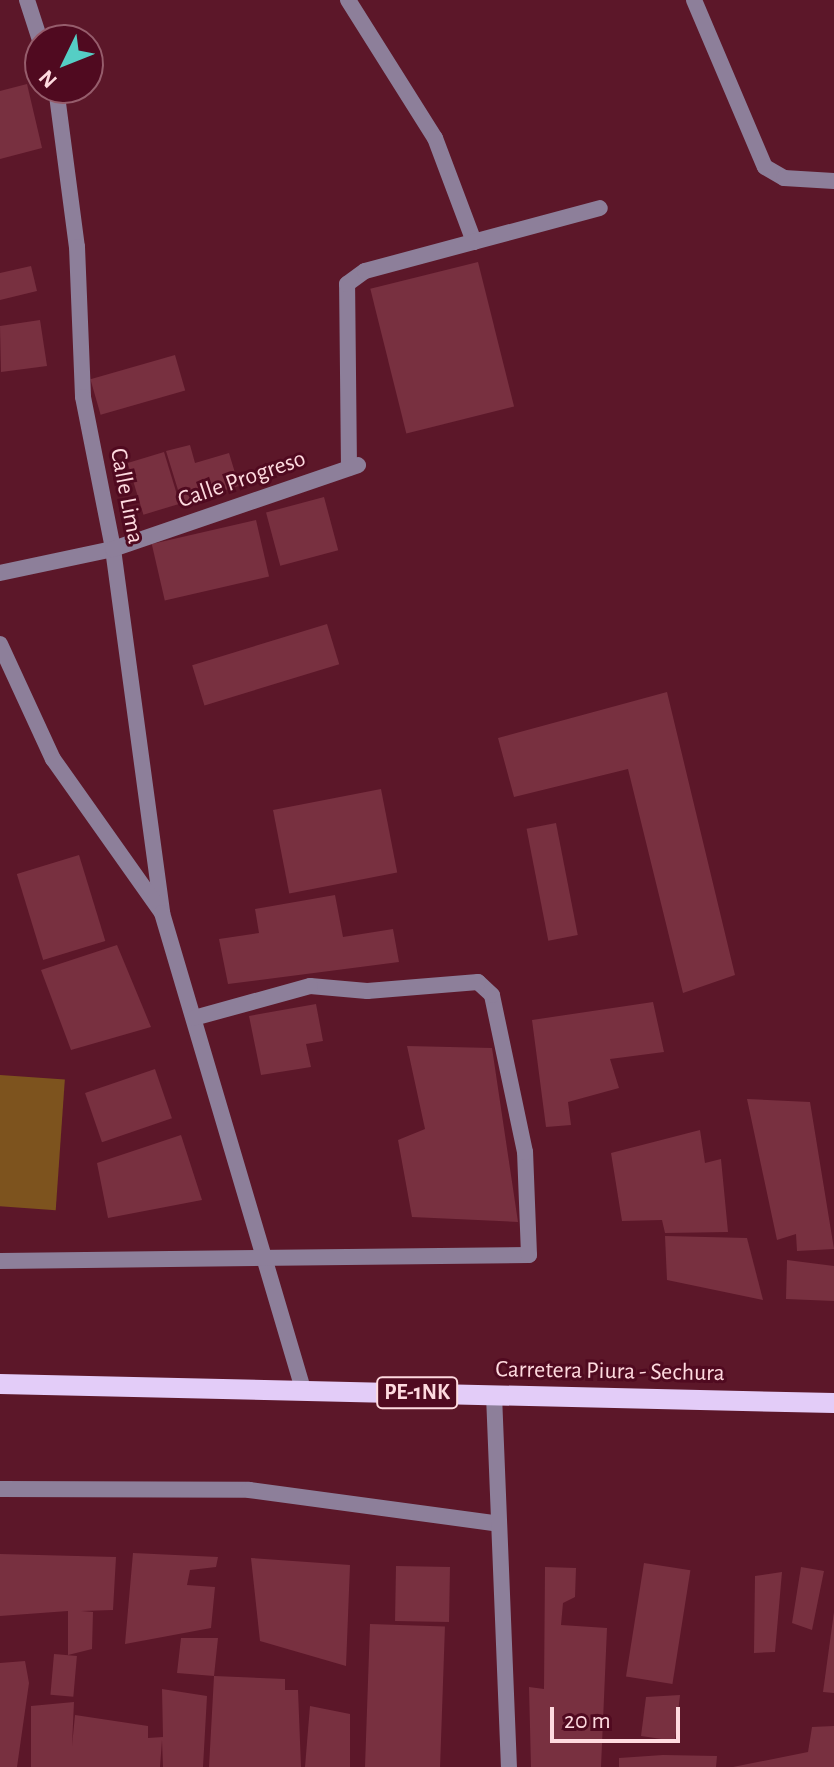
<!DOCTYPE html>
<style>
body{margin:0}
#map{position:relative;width:834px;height:1767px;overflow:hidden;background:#5c1729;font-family:"Alegreya Sans",sans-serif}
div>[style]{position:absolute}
.green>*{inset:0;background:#7d531e;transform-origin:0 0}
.building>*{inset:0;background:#783040;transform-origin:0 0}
.lane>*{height:16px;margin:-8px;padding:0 8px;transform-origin:8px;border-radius:8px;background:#8d7f9a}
.street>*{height:16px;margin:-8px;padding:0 8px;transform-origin:8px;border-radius:8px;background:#8d7f9a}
.primary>*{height:20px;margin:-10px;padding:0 10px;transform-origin:10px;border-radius:10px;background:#e3ccf8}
span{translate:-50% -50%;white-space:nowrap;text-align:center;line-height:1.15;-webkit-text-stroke:6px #500a20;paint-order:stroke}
.shield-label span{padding:2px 6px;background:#500a20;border:2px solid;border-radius:6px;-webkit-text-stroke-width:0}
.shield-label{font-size:22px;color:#fedadf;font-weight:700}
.street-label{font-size:24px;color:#fedadf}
.north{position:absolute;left:24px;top:24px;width:80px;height:80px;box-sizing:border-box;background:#500a20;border:2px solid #965d6c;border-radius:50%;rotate:227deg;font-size:22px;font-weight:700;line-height:32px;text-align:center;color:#fedadf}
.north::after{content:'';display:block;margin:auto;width:28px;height:36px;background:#55cec5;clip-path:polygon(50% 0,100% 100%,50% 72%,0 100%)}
.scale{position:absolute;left:550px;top:1707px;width:130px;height:36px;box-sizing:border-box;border:4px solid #fedadf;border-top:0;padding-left:10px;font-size:24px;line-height:28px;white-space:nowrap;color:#fedadf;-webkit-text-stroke:6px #500a20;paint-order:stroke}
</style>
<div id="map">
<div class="green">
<i style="left:0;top:1075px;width:65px;height:131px;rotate:4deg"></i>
</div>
<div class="building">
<i style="clip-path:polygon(27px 84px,42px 148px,0 159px,0 91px)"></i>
<i style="left:478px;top:262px;width:149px;height:111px;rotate:76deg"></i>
<i style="clip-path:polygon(31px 266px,37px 291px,0 300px,0 273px)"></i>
<i style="clip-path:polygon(40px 320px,47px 366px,1px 372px,0 326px)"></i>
<i style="left:175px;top:355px;width:37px;height:88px;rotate:74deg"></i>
<i style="clip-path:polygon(190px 445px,195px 463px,229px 453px,239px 486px,182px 503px,166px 451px)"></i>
<i style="left:164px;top:452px;width:54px;height:38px;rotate:73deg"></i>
<i style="left:324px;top:497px;width:55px;height:60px;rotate:75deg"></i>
<i style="left:256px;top:520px;width:58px;height:107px;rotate:77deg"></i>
<i style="left:327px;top:624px;width:42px;height:141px;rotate:73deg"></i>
<i style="clip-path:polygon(667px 692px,735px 975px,683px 993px,628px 769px,514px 797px,498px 738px)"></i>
<i style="left:381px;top:789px;width:85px;height:110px;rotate:79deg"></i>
<i style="left:556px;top:823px;width:114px;height:30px;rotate:79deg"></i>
<i style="left:79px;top:855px;width:90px;height:65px;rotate:73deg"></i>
<i style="clip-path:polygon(335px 895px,343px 937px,393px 929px,399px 962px,228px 984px,219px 939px,259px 933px,255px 909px)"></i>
<i style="clip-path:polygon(117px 945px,151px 1027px,71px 1050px,41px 970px)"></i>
<i style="clip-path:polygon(653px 1002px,664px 1052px,610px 1059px,619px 1088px,568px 1102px,571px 1125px,546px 1127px,532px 1020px)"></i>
<i style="clip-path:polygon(316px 1004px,323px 1041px,306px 1044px,311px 1067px,261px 1075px,249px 1016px)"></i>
<i style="clip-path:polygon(407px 1046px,492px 1048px,518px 1222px,412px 1217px,398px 1140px,425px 1129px)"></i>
<i style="left:155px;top:1069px;width:52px;height:74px;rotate:71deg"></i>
<i style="clip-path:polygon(747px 1099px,810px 1102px,834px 1249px,797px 1251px,796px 1234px,777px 1240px)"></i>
<i style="clip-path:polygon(700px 1130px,705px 1163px,721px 1159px,728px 1232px,665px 1233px,662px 1220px,622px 1221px,611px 1153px)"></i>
<i style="clip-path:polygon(181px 1135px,202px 1200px,108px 1218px,97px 1163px)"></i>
<i style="clip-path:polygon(665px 1236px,747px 1238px,763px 1300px,667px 1280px)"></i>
<i style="clip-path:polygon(787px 1260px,834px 1266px,834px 1301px,786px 1299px)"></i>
<i style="clip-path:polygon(133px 1553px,218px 1557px,216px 1567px,190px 1570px,187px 1585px,215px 1587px,211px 1628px,125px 1644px)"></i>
<i style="clip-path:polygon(0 1554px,116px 1557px,113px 1610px,81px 1611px,93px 1612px,92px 1649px,68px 1655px,68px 1611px,0 1616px)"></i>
<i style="clip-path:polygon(251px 1558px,350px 1565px,346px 1666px,260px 1641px)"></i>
<i style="left:644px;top:1563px;width:47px;height:115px;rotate:9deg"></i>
<i style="left:396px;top:1566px;width:54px;height:55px;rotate:1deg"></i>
<i style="clip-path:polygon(545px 1567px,576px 1568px,575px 1597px,563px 1603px,561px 1625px,607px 1628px,601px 1767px,531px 1767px,529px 1687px,544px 1689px)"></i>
<i style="clip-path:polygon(801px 1567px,824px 1571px,812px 1630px,792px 1623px)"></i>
<i style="clip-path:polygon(782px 1572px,775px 1652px,754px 1653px,755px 1576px)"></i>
<i style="clip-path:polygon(834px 1612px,834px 1693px,823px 1692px)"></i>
<i style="left:370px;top:1624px;width:75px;height:143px;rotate:2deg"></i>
<i style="clip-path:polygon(181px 1638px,218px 1638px,214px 1676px,285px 1679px,285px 1690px,298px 1690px,301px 1767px,209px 1767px,214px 1676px,177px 1673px)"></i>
<i style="left:54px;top:1654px;width:23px;height:41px;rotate:5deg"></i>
<i style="clip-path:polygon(25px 1661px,29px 1683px,17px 1767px,0 1767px,0 1663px)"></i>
<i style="clip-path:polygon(162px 1689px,207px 1696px,203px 1767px,163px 1767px,162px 1740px,160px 1767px,31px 1767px,31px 1706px,74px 1702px,72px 1746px,75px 1715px,148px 1726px,148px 1738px,163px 1737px)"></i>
<i style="clip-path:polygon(680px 1695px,675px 1741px,641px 1736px,646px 1697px)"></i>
<i style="clip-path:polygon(310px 1706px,350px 1714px,350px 1767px,305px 1767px)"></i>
<i style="clip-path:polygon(834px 1726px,834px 1767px,733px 1767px,808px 1752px,812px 1727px)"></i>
<i style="clip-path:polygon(663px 1755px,717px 1756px,716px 1767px,619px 1767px,619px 1758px)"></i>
</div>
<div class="lane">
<i style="left:694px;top:0;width:181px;rotate:67deg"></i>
<i style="left:765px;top:167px;width:22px;rotate:30deg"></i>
<i style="left:784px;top:178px;width:50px;rotate:3.4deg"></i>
<i style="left:0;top:1489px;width:249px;rotate:0.2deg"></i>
<i style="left:249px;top:1490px;width:252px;rotate:7.7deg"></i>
</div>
<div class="street">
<i style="left:27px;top:0;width:42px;rotate:72deg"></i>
<i style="left:348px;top:0;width:163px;rotate:57.8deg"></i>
<i style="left:435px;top:138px;width:111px;rotate:69.4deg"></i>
<i style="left:56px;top:88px;width:160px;rotate:82.5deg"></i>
<i style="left:77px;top:247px;width:150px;rotate:87.7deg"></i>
<i style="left:83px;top:397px;width:155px;rotate:78.8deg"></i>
<i style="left:113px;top:549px;width:367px;rotate:82.3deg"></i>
<i style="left:349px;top:468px;width:184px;rotate:-90.6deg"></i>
<i style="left:347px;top:284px;width:22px;rotate:-36deg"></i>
<i style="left:365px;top:271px;width:243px;rotate:-15deg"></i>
<i style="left:0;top:573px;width:116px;rotate:-12deg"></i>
<i style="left:113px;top:549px;width:259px;rotate:-18.9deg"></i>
<i style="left:0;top:644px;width:127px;rotate:65.3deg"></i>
<i style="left:53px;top:759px;width:189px;rotate:54.7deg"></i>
<i style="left:162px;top:913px;width:499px;rotate:73.5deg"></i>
<i style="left:0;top:1261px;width:529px;rotate:-0.65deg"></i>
<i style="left:529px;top:1255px;width:103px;rotate:-92.2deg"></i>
<i style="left:525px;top:1152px;width:160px;rotate:-101.9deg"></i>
<i style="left:492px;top:995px;width:19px;rotate:-137deg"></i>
<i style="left:478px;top:982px;width:111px;rotate:175.4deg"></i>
<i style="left:367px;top:991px;width:57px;rotate:-175deg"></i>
<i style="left:310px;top:986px;width:120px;rotate:164.6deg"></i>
<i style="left:494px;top:1395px;width:372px;rotate:87.7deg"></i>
</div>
<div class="primary">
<i style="left:0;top:1384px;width:834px;rotate:1.31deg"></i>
</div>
<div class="shield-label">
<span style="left:417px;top:1393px">PE-1NK</span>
</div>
<div class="street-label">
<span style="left:242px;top:480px;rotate:-19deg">Calle Progreso</span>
<span style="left:126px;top:496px;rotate:79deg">Calle Lima</span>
<span style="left:610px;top:1372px;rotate:1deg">Carretera Piura - Sechura</span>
</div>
<div class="north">N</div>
<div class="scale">20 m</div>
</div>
